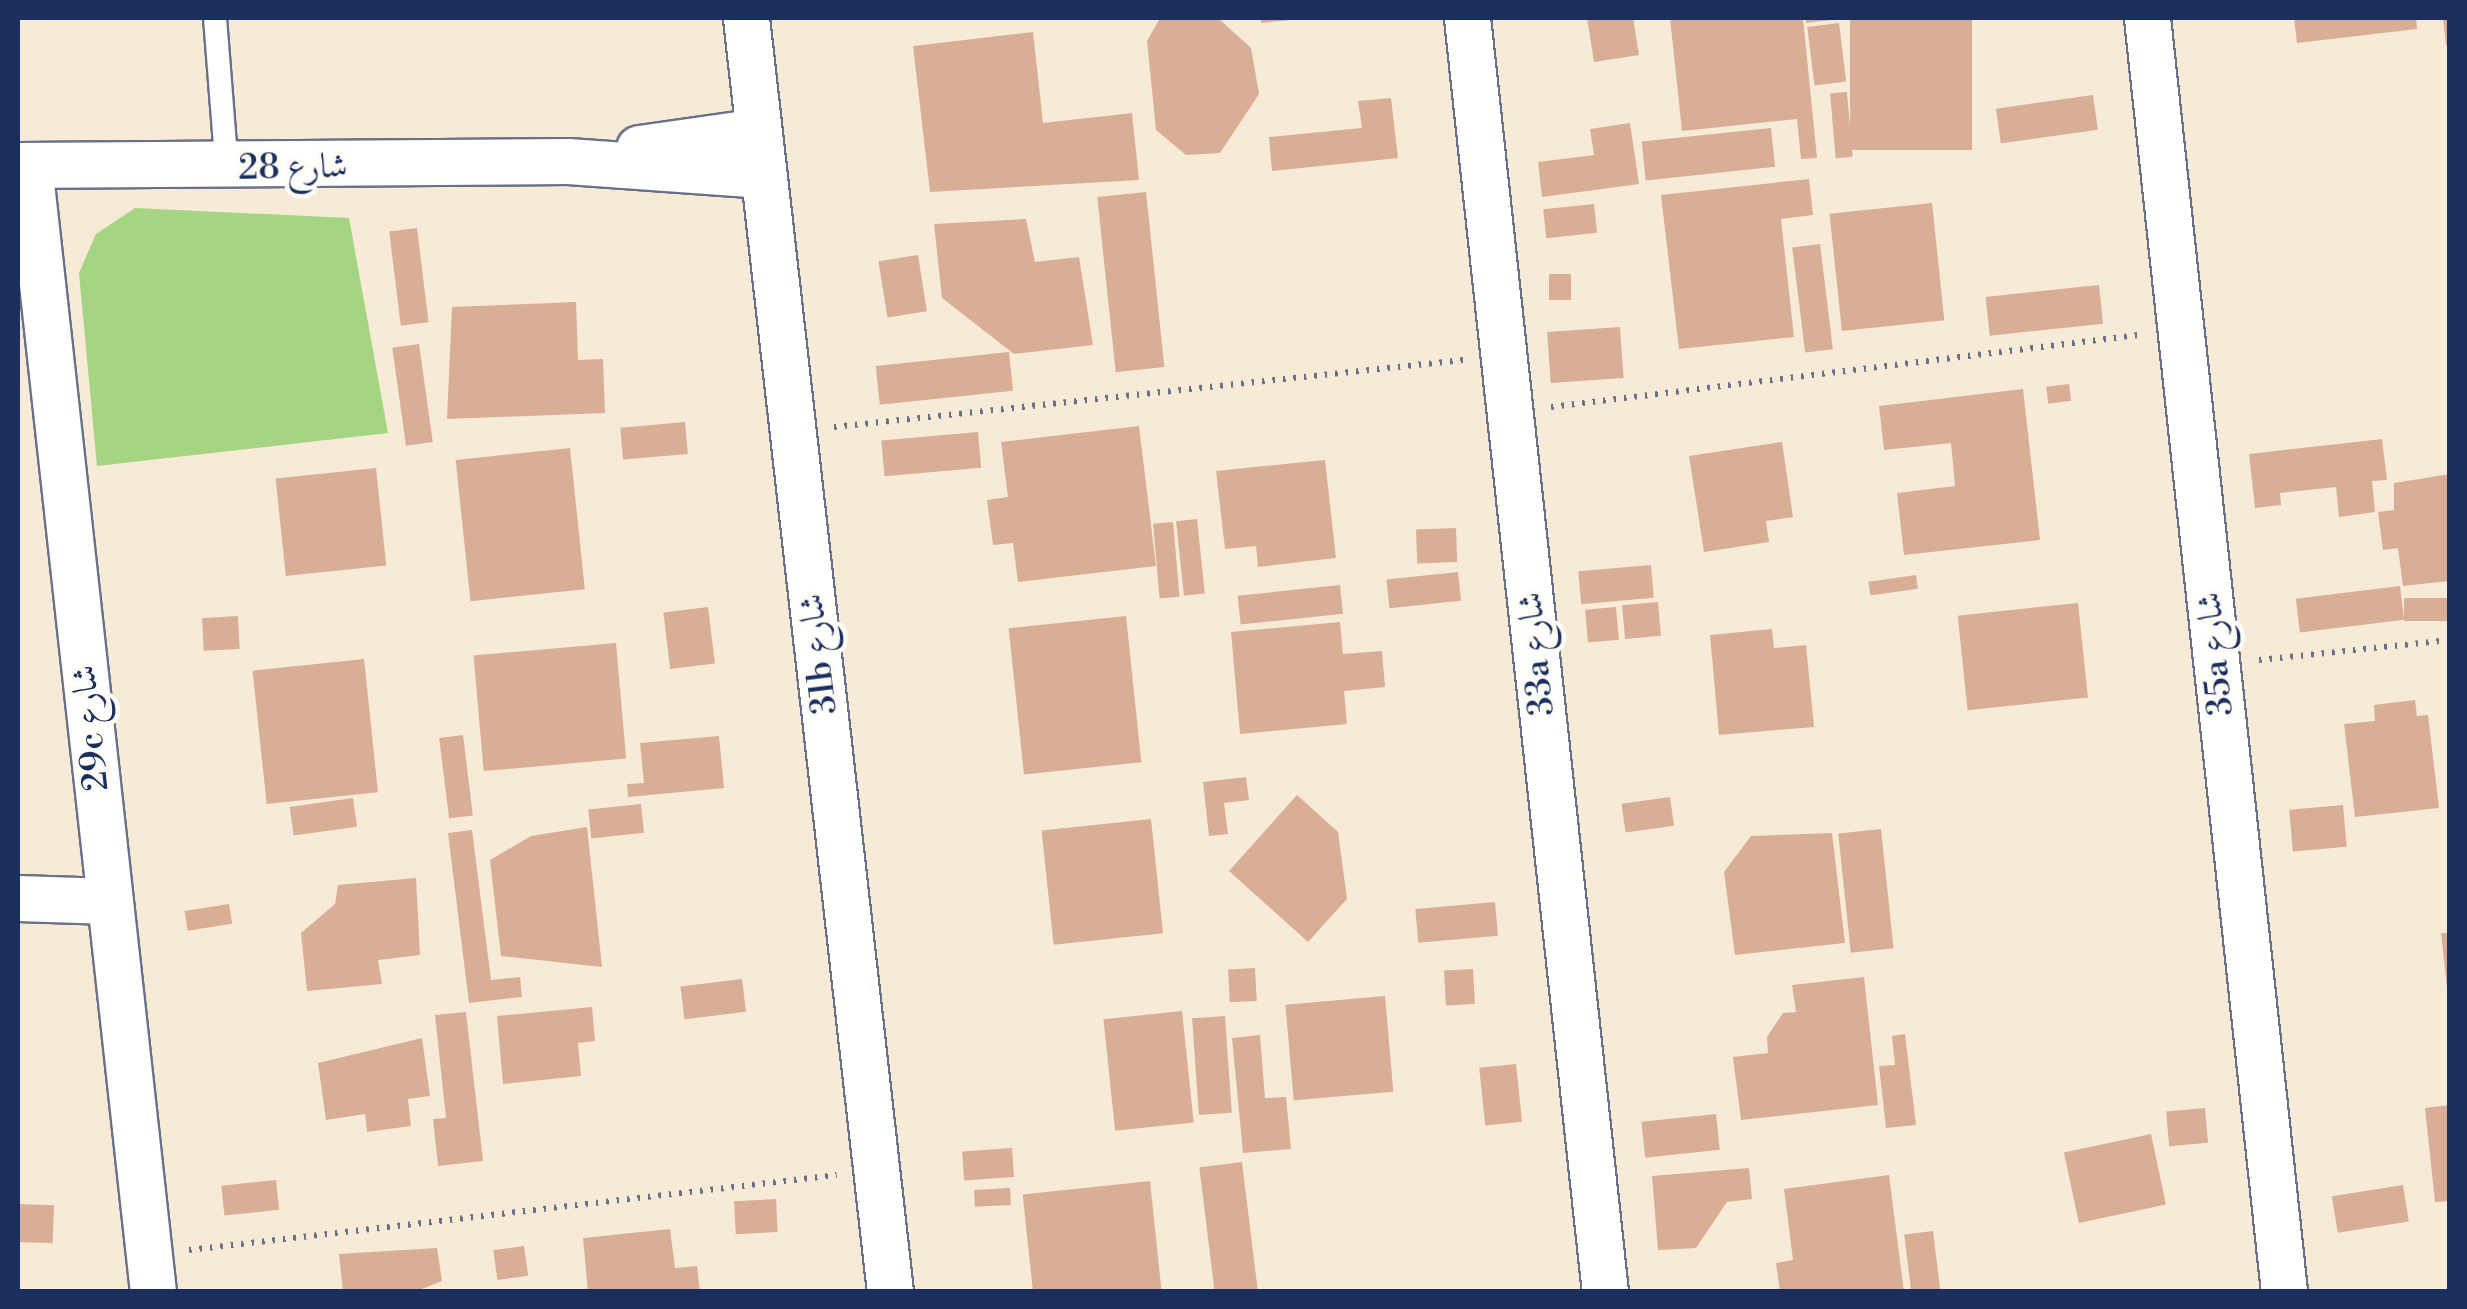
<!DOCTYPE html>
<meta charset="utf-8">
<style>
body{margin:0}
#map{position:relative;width:2467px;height:1309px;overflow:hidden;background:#f7ebd7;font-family:"Libre Bodoni",Amiri,serif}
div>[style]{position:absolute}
.green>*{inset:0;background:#a5d482}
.building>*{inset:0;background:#d9ae96;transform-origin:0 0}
.path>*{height:6px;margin-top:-3px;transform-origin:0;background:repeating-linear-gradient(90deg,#687188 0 2.5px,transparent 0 10.5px)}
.roads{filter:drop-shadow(2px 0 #687188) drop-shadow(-2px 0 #687188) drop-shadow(0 2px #687188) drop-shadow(0 -2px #687188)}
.service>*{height:22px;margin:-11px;padding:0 11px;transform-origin:11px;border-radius:11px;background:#fff}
.minor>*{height:45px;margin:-22.5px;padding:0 22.5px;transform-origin:22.5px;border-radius:22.5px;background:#fff}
span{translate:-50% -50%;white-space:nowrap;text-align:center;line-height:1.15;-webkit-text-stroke:9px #fdfcf7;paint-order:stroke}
.street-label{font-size:35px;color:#1b2f5e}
.frame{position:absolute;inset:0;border:20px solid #1b2f5e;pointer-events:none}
</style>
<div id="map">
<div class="green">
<i style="clip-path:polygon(135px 208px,349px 218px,388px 433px,97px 466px,79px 273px,96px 234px)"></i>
</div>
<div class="building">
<i style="clip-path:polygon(1160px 18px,1218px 18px,1251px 48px,1259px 94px,1220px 153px,1186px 155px,1156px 130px,1147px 41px)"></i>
<i style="clip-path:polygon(1261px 18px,1291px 18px,1291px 20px,1261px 23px)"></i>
<i style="clip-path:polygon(1587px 18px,1633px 18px,1639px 55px,1594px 62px)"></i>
<i style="clip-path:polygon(1670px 18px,1803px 18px,1817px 158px,1801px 159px,1797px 119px,1682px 131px)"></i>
<i style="clip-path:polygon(1806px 18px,1831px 18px,1832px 20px,1806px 23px)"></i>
<i style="left:1850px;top:18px;width:122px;height:132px"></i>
<i style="clip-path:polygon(2294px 18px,2416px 18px,2417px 29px,2297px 43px)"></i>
<i style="clip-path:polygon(2443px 18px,2450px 18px,2450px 45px,2446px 45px)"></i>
<i style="left:1839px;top:23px;width:59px;height:32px;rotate:83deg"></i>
<i style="clip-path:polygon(1033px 32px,1043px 123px,1132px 113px,1139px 180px,930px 192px,913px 46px)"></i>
<i style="left:1847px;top:92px;width:65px;height:17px;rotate:85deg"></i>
<i style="left:2093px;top:95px;width:35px;height:98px;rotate:82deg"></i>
<i style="clip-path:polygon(1391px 98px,1398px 158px,1272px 171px,1269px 137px,1362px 128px,1358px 101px)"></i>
<i style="clip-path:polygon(1630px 123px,1639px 184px,1542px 197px,1538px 162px,1594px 155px,1590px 129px)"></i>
<i style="left:1771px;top:128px;width:39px;height:130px;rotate:84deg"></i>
<i style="clip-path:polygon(1809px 179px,1813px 215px,1781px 219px,1794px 337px,1679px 349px,1661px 195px)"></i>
<i style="left:1146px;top:192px;width:176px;height:49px;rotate:84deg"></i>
<i style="left:1932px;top:203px;width:118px;height:103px;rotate:84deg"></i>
<i style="left:1594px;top:204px;width:29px;height:51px;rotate:84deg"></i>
<i style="clip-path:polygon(1026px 219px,1035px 262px,1079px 257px,1093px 345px,1014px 354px,942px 298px,934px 224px)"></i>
<i style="left:417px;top:228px;width:95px;height:28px;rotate:83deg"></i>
<i style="left:1820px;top:244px;width:106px;height:28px;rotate:83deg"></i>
<i style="left:918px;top:255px;width:57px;height:40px;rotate:81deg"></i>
<i style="left:1571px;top:274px;width:26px;height:22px;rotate:90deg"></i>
<i style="left:2099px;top:285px;width:39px;height:114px;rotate:84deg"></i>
<i style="clip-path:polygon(576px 302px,578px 360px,603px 359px,605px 413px,447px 419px,452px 307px)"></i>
<i style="left:1620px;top:327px;width:51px;height:73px;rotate:86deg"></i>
<i style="left:419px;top:344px;width:99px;height:27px;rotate:82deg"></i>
<i style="left:1009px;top:352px;width:39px;height:134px;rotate:84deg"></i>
<i style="left:2069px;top:384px;width:17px;height:23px;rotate:83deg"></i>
<i style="clip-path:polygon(2023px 389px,2040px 540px,1904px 555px,1897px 493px,1955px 486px,1951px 443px,1884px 450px,1879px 406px)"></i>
<i style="left:685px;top:422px;width:32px;height:65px;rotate:85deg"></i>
<i style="clip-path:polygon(1139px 426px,1156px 566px,1018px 582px,1013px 543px,993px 545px,987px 500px,1008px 497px,1001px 442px)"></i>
<i style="left:978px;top:432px;width:36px;height:97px;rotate:85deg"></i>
<i style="clip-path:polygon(2382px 439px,2387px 480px,2372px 481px,2375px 512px,2339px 517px,2336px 487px,2280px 493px,2281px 505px,2255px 508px,2249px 454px)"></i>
<i style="clip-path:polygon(1782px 442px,1793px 517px,1766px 521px,1769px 542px,1704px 552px,1689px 456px)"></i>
<i style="left:570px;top:448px;width:142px;height:115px;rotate:84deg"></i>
<i style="clip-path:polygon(1325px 460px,1336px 558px,1258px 567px,1256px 546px,1225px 549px,1216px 471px)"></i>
<i style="left:376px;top:468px;width:98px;height:101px;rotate:84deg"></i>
<i style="clip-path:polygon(2450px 474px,2450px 581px,2403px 586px,2398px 548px,2383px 550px,2378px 512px,2394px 510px,2394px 483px)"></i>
<i style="left:1197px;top:519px;width:75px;height:21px;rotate:84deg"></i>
<i style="left:1173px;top:522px;width:75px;height:20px;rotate:85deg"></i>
<i style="left:1456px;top:528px;width:34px;height:40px;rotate:88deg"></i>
<i style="left:1651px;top:565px;width:33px;height:73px;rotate:85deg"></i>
<i style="left:1458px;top:572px;width:29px;height:72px;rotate:84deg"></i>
<i style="left:1916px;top:575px;width:14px;height:48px;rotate:82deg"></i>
<i style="left:1340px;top:585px;width:29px;height:103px;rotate:84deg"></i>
<i style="left:2400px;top:586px;width:34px;height:105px;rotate:83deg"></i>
<i style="left:2450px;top:598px;width:23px;height:46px;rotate:90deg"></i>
<i style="left:1658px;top:602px;width:34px;height:36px;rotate:85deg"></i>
<i style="left:2078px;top:603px;width:95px;height:121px;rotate:84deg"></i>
<i style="left:708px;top:607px;width:57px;height:45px;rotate:83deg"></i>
<i style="left:1616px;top:607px;width:33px;height:31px;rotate:85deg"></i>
<i style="left:238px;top:616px;width:33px;height:36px;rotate:87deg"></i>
<i style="left:1126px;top:616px;width:147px;height:118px;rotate:84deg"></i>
<i style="clip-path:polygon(1340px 622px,1343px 654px,1382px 651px,1385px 687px,1344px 691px,1347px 724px,1240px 734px,1231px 632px)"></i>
<i style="clip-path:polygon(1772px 629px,1774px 648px,1806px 645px,1814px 727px,1719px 735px,1710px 635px)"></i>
<i style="left:616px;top:643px;width:116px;height:143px;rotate:85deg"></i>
<i style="left:364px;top:659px;width:134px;height:112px;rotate:84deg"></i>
<i style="clip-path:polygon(2415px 700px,2417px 716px,2428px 715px,2439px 808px,2355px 817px,2344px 724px,2375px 721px,2374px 705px)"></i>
<i style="left:463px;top:735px;width:81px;height:24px;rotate:83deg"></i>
<i style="clip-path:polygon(719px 736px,724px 788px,628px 797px,627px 784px,644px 783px,640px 743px)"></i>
<i style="clip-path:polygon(1246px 777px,1249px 800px,1224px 803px,1228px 834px,1209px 836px,1203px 782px)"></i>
<i style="clip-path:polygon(1297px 795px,1338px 832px,1347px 899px,1308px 942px,1229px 871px)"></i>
<i style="left:1670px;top:797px;width:29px;height:49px;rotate:82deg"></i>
<i style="left:353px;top:798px;width:29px;height:64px;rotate:82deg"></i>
<i style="left:641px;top:804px;width:29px;height:53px;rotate:84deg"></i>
<i style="left:2343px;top:805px;width:42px;height:54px;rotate:85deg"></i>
<i style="left:1151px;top:819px;width:115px;height:110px;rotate:84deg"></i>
<i style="clip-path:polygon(587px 827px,602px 967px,501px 956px,490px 860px,531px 836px)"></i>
<i style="left:1881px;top:829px;width:120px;height:43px;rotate:84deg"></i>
<i style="clip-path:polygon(472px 830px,491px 980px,520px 977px,522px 997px,469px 1003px,448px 833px)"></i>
<i style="clip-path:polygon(1832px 833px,1845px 943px,1735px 955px,1724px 872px,1751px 836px)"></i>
<i style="clip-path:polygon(416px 878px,420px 955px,378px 960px,382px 984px,307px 991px,301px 933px,335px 904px,338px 885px)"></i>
<i style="left:1495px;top:902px;width:34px;height:80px;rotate:85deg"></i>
<i style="left:229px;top:904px;width:20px;height:45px;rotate:81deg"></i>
<i style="clip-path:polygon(2441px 933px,2450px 933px,2450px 987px,2447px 988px)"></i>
<i style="left:1255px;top:968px;width:33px;height:27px;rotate:87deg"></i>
<i style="left:1473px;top:969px;width:35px;height:29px;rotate:87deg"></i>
<i style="clip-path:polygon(1864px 977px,1878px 1105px,1741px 1120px,1733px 1057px,1768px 1053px,1767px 1037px,1783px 1013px,1796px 1012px,1792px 985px)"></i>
<i style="left:742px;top:979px;width:33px;height:62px;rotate:83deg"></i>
<i style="left:1385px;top:996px;width:96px;height:100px;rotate:85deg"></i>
<i style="clip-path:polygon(592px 1007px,595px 1041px,578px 1043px,581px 1076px,503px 1084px,497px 1016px)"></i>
<i style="left:1182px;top:1011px;width:112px;height:79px;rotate:84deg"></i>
<i style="clip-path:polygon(466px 1012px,483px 1161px,438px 1166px,433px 1119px,446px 1118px,435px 1015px)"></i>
<i style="left:1225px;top:1016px;width:97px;height:33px;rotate:86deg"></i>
<i style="clip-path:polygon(1905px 1034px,1916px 1125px,1886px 1128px,1879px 1066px,1895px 1065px,1892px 1036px)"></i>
<i style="clip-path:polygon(1260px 1035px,1265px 1098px,1286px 1097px,1291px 1149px,1243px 1153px,1232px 1038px)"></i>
<i style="clip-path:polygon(422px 1038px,430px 1096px,408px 1099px,411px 1126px,367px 1132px,365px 1114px,326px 1120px,318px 1063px)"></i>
<i style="left:1516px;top:1064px;width:58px;height:37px;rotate:84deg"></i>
<i style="clip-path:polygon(2450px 1105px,2450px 1201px,2435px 1202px,2425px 1108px)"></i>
<i style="left:2205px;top:1108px;width:35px;height:39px;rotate:85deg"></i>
<i style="left:1716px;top:1114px;width:36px;height:75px;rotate:84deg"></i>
<i style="left:2151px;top:1134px;width:72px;height:89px;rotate:78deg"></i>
<i style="left:1012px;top:1148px;width:29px;height:50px;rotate:86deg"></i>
<i style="left:1242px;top:1162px;width:131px;height:43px;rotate:83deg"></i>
<i style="clip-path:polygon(1749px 1168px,1752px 1199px,1727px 1202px,1696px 1248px,1658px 1250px,1652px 1176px)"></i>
<i style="clip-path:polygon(1889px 1175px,1904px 1292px,1780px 1292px,1776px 1263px,1793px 1260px,1784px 1189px)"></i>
<i style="left:276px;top:1180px;width:30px;height:55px;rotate:84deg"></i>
<i style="left:1150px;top:1181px;width:112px;height:128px;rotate:84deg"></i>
<i style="left:2403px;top:1185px;width:37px;height:72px;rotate:81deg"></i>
<i style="left:1010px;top:1188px;width:17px;height:36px;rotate:87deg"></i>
<i style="left:776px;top:1199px;width:33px;height:42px;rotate:87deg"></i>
<i style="left:18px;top:1204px;width:36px;height:38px;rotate:2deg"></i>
<i style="clip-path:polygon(670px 1229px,675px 1268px,697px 1266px,700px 1292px,588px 1292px,583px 1238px)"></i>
<i style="left:1933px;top:1231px;width:62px;height:29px;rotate:83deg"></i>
<i style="left:524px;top:1246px;width:30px;height:31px;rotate:82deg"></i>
<i style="clip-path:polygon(437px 1248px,442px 1281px,414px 1292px,343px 1292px,339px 1254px)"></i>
</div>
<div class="path">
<i style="left:1551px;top:407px;width:592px;rotate:-6.98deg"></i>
<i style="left:834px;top:427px;width:633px;rotate:-6.08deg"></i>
<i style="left:2259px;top:660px;width:192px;rotate:-6deg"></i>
<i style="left:189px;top:1250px;width:652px;rotate:-6.6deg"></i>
</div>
<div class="roads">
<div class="service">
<i style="left:215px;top:18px;width:152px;rotate:85.5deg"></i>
</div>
<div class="minor">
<i style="left:746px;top:18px;width:1282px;rotate:83.55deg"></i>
<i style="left:1467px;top:18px;width:1281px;rotate:83.82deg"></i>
<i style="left:2147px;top:18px;width:1281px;rotate:83.86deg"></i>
<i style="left:639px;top:148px;width:120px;rotate:-8.1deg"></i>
<i style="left:18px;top:165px;width:550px;rotate:-0.42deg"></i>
<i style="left:568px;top:161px;width:196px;rotate:4.1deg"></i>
<i style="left:29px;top:165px;width:1134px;rotate:83.72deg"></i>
<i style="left:18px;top:898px;width:92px;rotate:1.9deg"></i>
</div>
</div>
<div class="street-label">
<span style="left:293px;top:168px;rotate:-1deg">شارع 28</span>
<span style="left:819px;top:654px;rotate:-97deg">31b شارع</span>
<span style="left:1537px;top:654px;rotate:-96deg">33a شارع</span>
<span style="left:2216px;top:654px;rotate:-96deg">35a شارع</span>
<span style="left:91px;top:728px;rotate:-96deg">29c شارع</span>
</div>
<div class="frame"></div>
</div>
